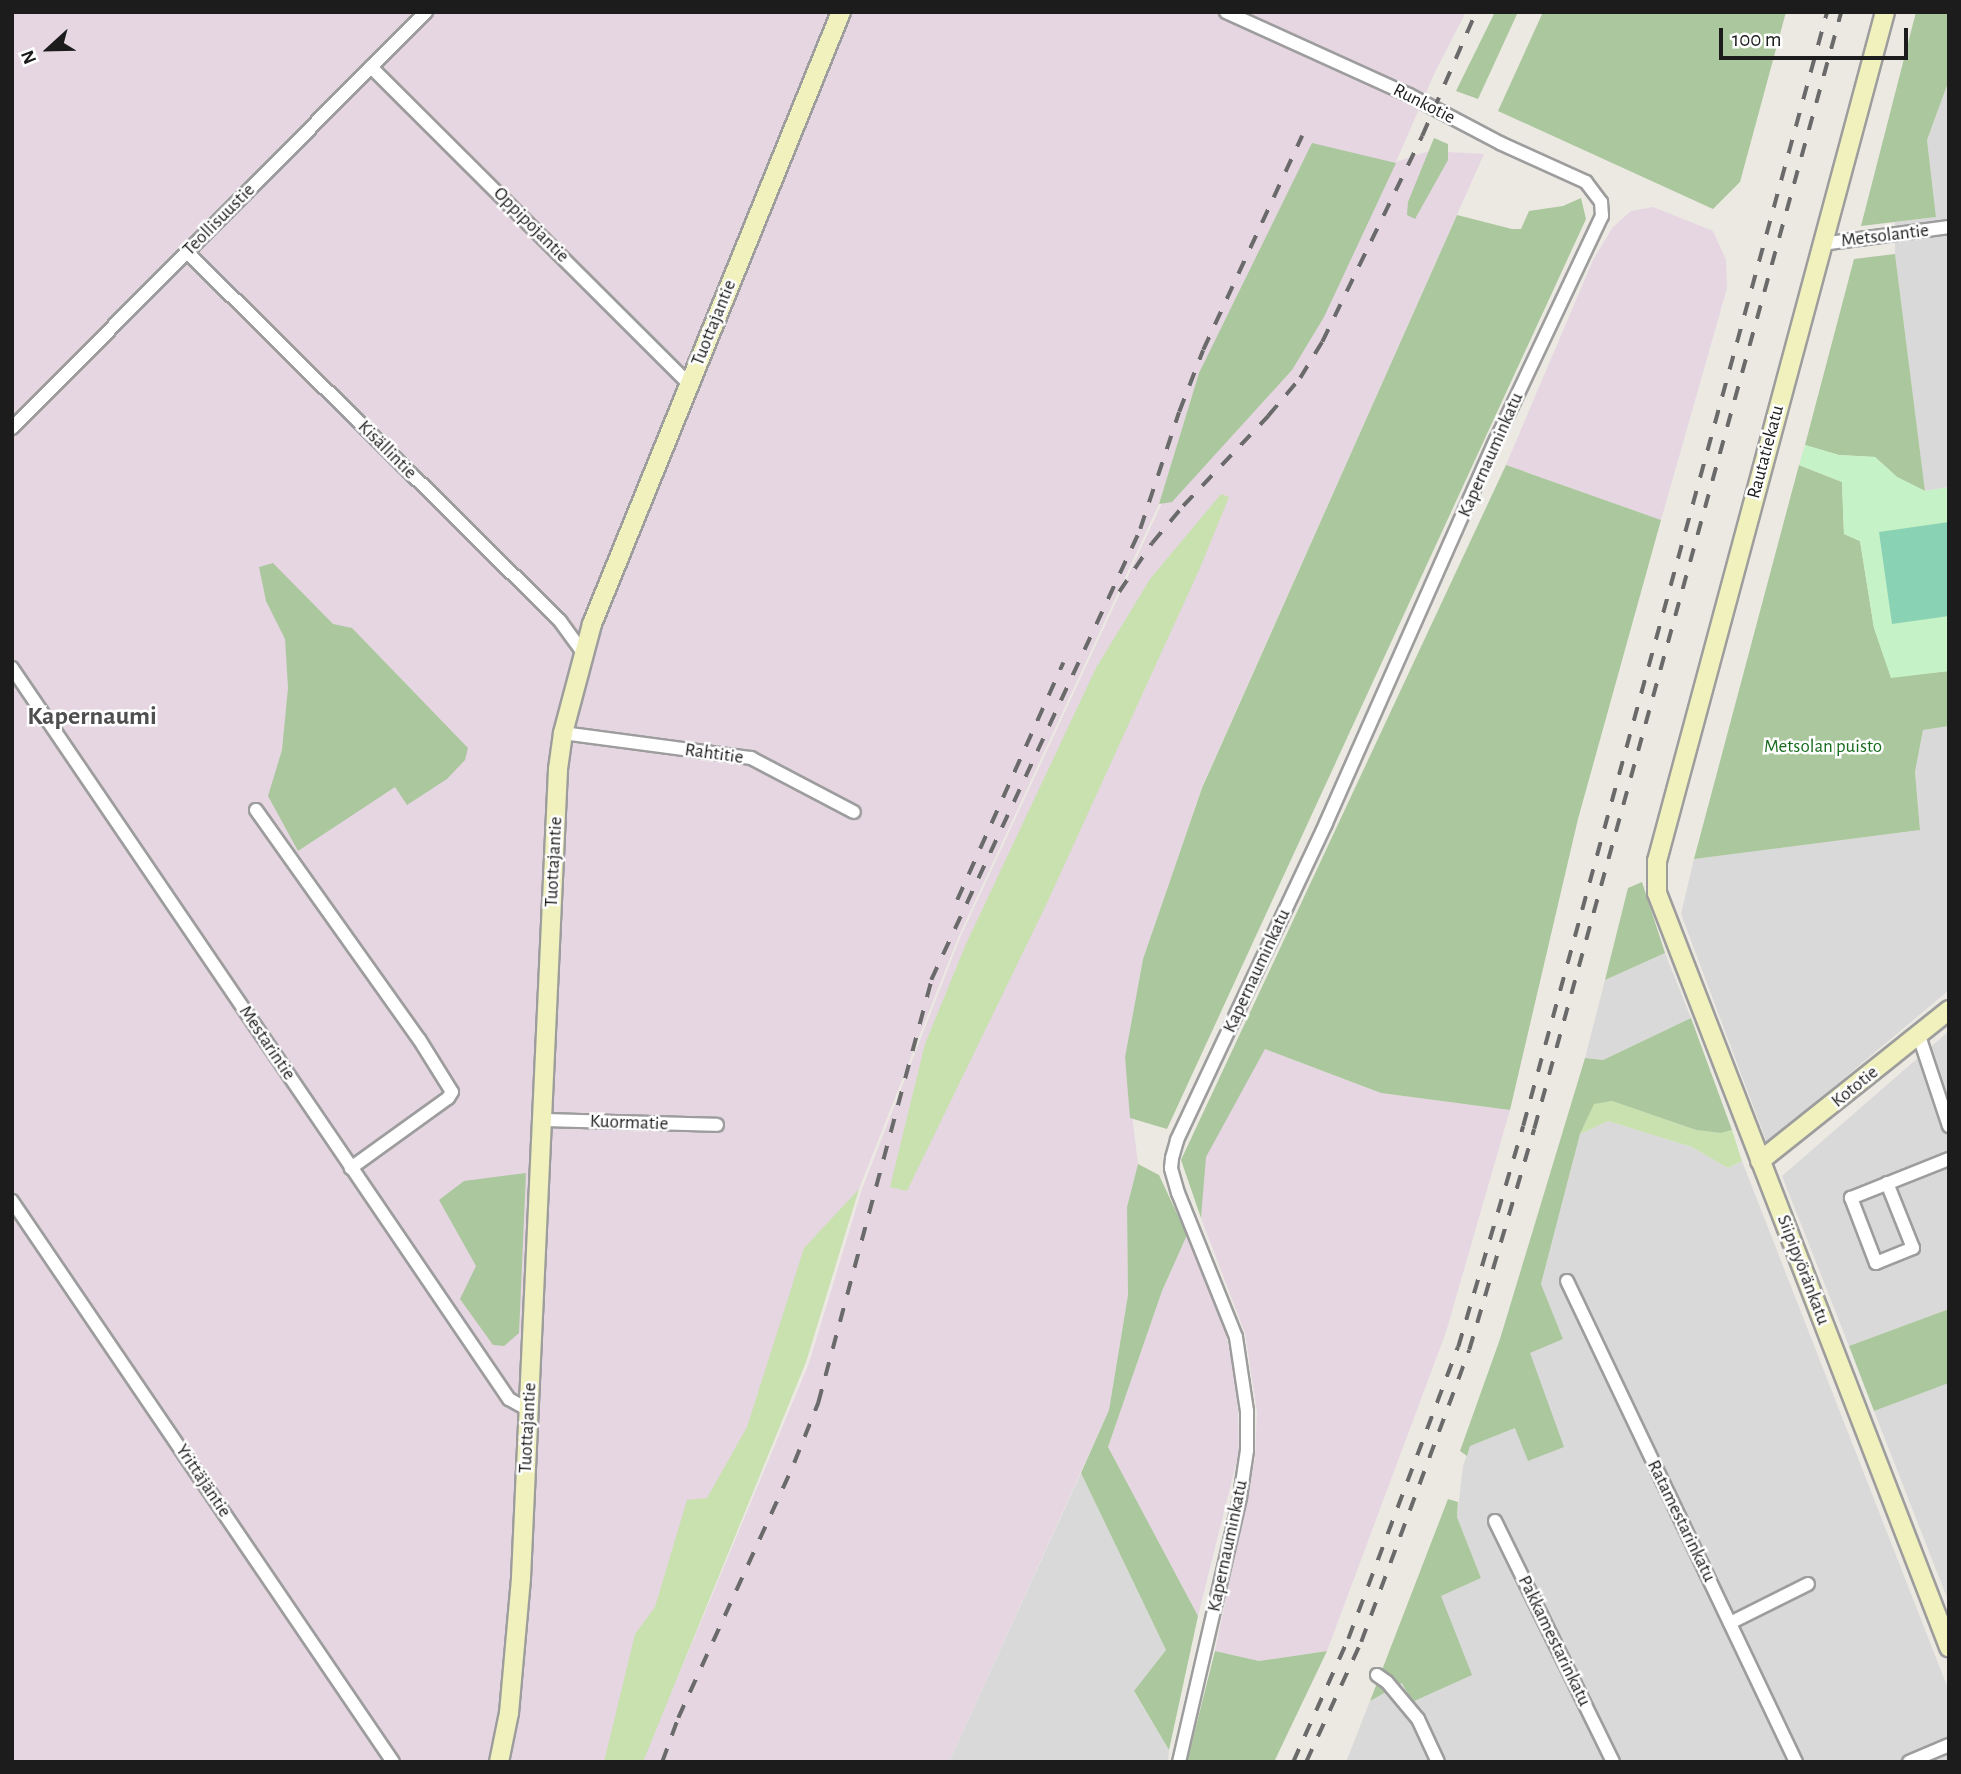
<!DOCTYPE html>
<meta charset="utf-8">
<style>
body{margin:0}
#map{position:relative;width:1961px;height:1774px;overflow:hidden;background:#ece9e3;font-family:"Alegreya Sans",sans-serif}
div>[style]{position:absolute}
.residential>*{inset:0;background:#dad9d9}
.industrial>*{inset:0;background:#e5d6e2}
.grass>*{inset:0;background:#c9e1af}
.forest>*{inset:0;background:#abc79d}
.park>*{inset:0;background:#c5f2c7}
.pitch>*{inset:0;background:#8ad2b4}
.roads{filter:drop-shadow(2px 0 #9d9d9d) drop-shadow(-2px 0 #9d9d9d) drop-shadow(0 2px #9d9d9d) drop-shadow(0 -2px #9d9d9d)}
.street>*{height:12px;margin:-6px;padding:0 6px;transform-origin:6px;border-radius:6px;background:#fff}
.secondary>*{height:18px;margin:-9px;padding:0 9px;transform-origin:9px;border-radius:9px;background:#f0f1bd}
.rail>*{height:3.5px;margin-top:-1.75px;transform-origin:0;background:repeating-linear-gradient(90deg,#6a6a6a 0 14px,transparent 0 28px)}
span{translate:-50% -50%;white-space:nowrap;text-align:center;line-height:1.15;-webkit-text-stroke:5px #fff;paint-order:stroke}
.street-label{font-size:19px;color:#1c1c1c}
.park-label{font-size:19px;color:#186c1d}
.district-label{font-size:26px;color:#4f4f4f;font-weight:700}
.frame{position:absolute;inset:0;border:14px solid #1c1c1c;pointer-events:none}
.north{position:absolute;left:14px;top:14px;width:70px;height:70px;-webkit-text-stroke:5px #fff;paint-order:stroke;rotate:248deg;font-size:19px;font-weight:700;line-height:28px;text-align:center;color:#1c1c1c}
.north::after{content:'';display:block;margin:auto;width:24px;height:32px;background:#1c1c1c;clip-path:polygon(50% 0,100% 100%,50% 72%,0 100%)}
.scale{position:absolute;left:1719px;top:28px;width:189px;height:32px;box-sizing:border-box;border:4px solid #1c1c1c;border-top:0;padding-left:9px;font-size:21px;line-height:24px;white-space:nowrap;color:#1c1c1c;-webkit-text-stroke:5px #fff;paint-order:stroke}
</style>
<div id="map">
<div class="residential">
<i style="clip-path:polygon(1949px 80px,1949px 487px,1925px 491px,1895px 254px,1895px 222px,1936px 217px,1927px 140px)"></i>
<i style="clip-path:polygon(1949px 726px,1949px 990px,1767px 1143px,1681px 914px,1694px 859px,1920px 830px,1915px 772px,1923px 730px)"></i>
<i style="clip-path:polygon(1665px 953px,1691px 1018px,1603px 1060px,1585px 1058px,1605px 980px)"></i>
<i style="clip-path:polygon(1949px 1031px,1949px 1309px,1849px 1346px,1782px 1176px)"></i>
<i style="clip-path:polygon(1608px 1121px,1692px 1147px,1728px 1168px,1742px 1161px,1949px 1691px,1949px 1762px,1346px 1762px,1370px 1701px,1402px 1682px,1412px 1701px,1441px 1596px,1481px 1578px,1457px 1517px,1463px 1466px,1470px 1446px,1515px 1428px,1530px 1352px,1563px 1339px,1541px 1284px,1580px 1134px)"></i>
<i style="clip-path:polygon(1949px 1383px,1949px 1603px,1874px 1411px)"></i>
<i style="clip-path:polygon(1081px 1473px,1166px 1650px,1134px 1692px,1169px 1750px,1168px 1762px,949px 1762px)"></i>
</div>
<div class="industrial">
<i style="clip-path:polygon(evenodd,12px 12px,1466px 12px,1435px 72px,1396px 162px,1429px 151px,1484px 154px,1202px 787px,1143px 959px,1125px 1057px,1138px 1164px,1127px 1207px,1128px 1295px,1109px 1410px,949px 1762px,12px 1762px,12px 12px,1199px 373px,1161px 505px,960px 938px,862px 1189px,809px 1363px,668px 1701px,806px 1362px,859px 1189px,958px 938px,1159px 504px,1199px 373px)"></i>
<i style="clip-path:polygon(1653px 207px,1713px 231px,1726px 260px,1727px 288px,1661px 520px,1506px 465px,1593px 260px,1613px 227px,1631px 211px)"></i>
<i style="clip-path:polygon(1264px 1049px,1381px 1093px,1510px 1110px,1446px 1332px,1327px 1651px,1259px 1661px,1215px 1651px,1255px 1458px,1257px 1412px,1245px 1333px,1201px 1218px,1205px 1157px)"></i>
<i style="clip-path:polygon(1187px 1235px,1223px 1322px,1234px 1371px,1238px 1412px,1239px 1452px,1198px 1616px,1108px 1447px,1162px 1291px)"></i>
</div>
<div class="grass">
<i style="clip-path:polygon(1221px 494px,1229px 497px,1200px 568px,1047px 903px,907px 1191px,890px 1187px,925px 1044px,966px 944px,1096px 668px,1150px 579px)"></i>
<i style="clip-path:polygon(1612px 1101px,1696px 1130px,1721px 1133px,1732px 1130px,1742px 1161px,1728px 1168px,1692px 1147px,1608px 1121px,1580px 1134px,1594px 1103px)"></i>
<i style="clip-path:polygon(859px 1189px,806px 1362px,643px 1762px,604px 1762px,635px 1634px,655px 1607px,687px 1500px,707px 1498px,747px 1427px,804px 1248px)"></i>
</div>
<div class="forest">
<i style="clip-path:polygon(1495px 12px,1518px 12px,1478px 99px,1456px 91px)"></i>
<i style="clip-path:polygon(1543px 12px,1786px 12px,1740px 182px,1713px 209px,1498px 111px)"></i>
<i style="clip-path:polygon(1916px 12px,1949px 12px,1949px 80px,1927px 140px,1936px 217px,1861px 226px)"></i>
<i style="clip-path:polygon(1434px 138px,1448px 144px,1448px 160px,1415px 219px,1407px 215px,1408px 202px)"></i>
<i style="clip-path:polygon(1312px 143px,1396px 163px,1324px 317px,1292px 370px,1172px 502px,1159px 504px,1199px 373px)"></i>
<i style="clip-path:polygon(1581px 198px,1586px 219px,1167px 1129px,1130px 1118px,1125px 1057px,1143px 959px,1202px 788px,1457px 215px,1512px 229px,1521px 229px,1529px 211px,1563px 206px)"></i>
<i style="clip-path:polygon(1895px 254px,1925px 491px,1897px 477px,1875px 457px,1839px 455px,1805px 445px,1854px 259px)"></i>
<i style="clip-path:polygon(1506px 465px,1661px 520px,1578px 819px,1510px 1110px,1381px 1093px,1265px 1049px,1206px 1157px,1201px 1218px,1181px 1160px)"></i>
<i style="clip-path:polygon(1799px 465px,1842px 482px,1844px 534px,1860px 541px,1874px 628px,1891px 677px,1949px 671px,1949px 726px,1923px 730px,1915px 772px,1920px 830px,1694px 859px)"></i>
<i style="clip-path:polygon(273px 563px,333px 624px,352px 628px,468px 748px,465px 760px,447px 779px,407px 805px,395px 787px,298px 851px,268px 796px,282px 750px,288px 688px,285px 639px,266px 601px,259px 567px)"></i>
<i style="clip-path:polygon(1642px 882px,1665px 953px,1605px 980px,1628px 888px)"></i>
<i style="clip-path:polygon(1691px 1018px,1732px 1130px,1721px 1133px,1696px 1130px,1612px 1101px,1594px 1104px,1580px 1134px,1541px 1284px,1563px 1339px,1530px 1353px,1564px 1447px,1528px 1461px,1515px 1428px,1470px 1446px,1467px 1456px,1460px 1451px,1500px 1339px,1585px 1058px,1603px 1060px)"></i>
<i style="clip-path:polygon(1138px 1164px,1159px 1175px,1187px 1235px,1162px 1291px,1108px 1447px,1198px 1616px,1169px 1750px,1134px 1691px,1166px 1650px,1081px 1473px,1109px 1410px,1128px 1295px,1127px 1207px)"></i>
<i style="clip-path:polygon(526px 1173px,519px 1333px,504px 1346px,493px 1345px,460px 1299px,476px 1266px,439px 1200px,464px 1181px)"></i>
<i style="clip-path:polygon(1949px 1309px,1949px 1383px,1874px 1411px,1849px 1346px)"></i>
<i style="clip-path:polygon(1448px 1499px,1458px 1502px,1457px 1517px,1481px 1578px,1441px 1596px,1472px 1675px,1412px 1702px,1402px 1683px,1370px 1701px)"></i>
<i style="clip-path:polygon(1215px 1651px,1259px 1661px,1327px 1651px,1274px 1762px,1187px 1762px)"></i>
</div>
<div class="park">
<i style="clip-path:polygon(1805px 445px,1839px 455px,1875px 457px,1897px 477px,1925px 491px,1949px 487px,1949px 671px,1891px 678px,1874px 628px,1860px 541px,1844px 534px,1842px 482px,1799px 465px)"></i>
</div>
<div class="pitch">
<i style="clip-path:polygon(1949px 522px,1949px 616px,1892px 624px,1879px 532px)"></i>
</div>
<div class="roads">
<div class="street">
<i style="left:371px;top:67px;width:449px;rotate:44.9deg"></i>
<i style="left:1822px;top:244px;width:128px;rotate:-7.6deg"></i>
<i style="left:187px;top:252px;width:525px;rotate:44.69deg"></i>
<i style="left:560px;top:621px;width:37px;rotate:54deg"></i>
<i style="left:12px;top:428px;width:587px;rotate:-45.14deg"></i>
<i style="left:12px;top:668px;width:884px;rotate:55.79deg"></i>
<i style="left:509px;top:1399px;width:23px;rotate:29deg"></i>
<i style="left:563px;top:733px;width:190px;rotate:7.6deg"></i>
<i style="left:751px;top:758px;width:116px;rotate:27.7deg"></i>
<i style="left:256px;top:810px;width:281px;rotate:54.6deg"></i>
<i style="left:419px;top:1039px;width:62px;rotate:58.1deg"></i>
<i style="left:452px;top:1092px;width:7px;rotate:124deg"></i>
<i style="left:448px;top:1098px;width:120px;rotate:144.2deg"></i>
<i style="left:1919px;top:1036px;width:95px;rotate:71.6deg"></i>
<i style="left:542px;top:1120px;width:175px;rotate:1.6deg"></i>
<i style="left:1887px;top:1183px;width:70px;rotate:68.2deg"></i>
<i style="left:1913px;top:1248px;width:40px;rotate:158deg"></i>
<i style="left:1876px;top:1263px;width:70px;rotate:-111deg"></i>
<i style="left:1851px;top:1198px;width:105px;rotate:-21.7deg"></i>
<i style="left:12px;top:1201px;width:678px;rotate:55.82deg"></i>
<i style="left:1567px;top:1281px;width:533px;rotate:64.54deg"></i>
<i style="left:1495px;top:1521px;width:268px;rotate:63.9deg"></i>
<i style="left:1730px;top:1623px;width:87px;rotate:-26.6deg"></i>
<i style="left:1377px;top:1675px;width:12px;rotate:35deg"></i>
<i style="left:1387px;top:1682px;width:48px;rotate:50deg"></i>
<i style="left:1418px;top:1719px;width:47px;rotate:65.1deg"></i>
<i style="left:1179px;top:1762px;width:272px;rotate:-77deg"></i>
<i style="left:1240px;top:1497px;width:48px;rotate:-81.5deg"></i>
<i style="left:1247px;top:1450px;width:39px;rotate:-90deg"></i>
<i style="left:1247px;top:1411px;width:75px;rotate:-98.5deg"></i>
<i style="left:1236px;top:1337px;width:155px;rotate:-111.9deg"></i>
<i style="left:1178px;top:1193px;width:26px;rotate:-106deg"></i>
<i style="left:1171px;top:1168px;width:10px;rotate:-84deg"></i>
<i style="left:1172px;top:1158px;width:19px;rotate:-74deg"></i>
<i style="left:1177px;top:1140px;width:350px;rotate:-64.8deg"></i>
<i style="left:1326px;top:823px;width:419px;rotate:-66.1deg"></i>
<i style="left:1496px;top:440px;width:248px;rotate:-64.7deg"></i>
<i style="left:1602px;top:216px;width:14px;rotate:-94deg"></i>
<i style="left:1601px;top:202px;width:25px;rotate:-127deg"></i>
<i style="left:1586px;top:182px;width:94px;rotate:-155.6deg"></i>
<i style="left:1500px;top:143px;width:103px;rotate:-152.2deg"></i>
<i style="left:1409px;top:95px;width:201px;rotate:-155.6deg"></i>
<i style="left:1909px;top:1762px;width:43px;rotate:-23deg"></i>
</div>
<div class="secondary">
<i style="left:1885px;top:12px;width:879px;rotate:105.03deg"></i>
<i style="left:1657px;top:861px;width:32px;rotate:90deg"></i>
<i style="left:1657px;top:893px;width:809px;rotate:68.83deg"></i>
<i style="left:1760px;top:1161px;width:242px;rotate:-38.6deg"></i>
<i style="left:499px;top:1762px;width:50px;rotate:-78.5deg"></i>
<i style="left:509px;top:1713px;width:136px;rotate:-84.9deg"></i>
<i style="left:521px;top:1578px;width:810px;rotate:-87.38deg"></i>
<i style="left:558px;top:769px;width:36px;rotate:-82deg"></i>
<i style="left:563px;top:733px;width:113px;rotate:-75.1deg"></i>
<i style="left:592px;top:624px;width:661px;rotate:-67.86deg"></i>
</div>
</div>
<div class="rail">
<i style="left:1119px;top:592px;width:59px;rotate:-56deg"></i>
<i style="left:1152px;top:543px;width:48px;rotate:-50deg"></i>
<i style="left:1183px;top:506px;width:124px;rotate:-46.6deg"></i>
<i style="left:1268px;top:416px;width:50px;rotate:-49.9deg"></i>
<i style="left:1300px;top:378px;width:42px;rotate:-58.6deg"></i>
<i style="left:1322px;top:342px;width:229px;rotate:-64.1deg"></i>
<i style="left:1422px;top:136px;width:135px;rotate:-66.5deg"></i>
<i style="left:957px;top:900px;width:260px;rotate:-65.9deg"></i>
<i style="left:662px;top:1762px;width:47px;rotate:-70deg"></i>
<i style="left:678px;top:1718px;width:280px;rotate:-65.5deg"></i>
<i style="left:794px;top:1463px;width:65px;rotate:-68.2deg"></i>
<i style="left:818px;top:1403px;width:438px;rotate:-75deg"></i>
<i style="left:931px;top:980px;width:497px;rotate:-65.1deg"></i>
<i style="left:1140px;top:529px;width:123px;rotate:-71.6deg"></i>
<i style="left:1179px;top:412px;width:66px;rotate:-68.8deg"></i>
<i style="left:1203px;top:350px;width:236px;rotate:-65.2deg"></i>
<i style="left:1293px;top:1762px;width:135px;rotate:-65.9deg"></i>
<i style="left:1348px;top:1639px;width:312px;rotate:-69.4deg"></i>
<i style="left:1458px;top:1347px;width:230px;rotate:-73.6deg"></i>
<i style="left:1523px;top:1126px;width:1155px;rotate:-74.74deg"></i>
<i style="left:1306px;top:1762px;width:132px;rotate:-65.4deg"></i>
<i style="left:1361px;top:1642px;width:311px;rotate:-69.7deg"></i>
<i style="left:1469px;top:1350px;width:230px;rotate:-73.6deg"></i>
<i style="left:1534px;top:1129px;width:1158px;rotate:-74.63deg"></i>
</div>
<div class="street-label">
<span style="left:1424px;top:104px;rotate:27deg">Runkotie</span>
<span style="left:219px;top:220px;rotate:-45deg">Teollisuustie</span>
<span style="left:531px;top:225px;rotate:45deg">Oppipojantie</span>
<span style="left:1885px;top:236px;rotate:-7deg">Metsolantie</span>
<span style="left:714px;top:323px;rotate:-68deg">Tuottajantie</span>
<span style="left:387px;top:450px;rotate:45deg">Kisällintie</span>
<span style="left:1766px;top:452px;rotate:-75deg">Rautatiekatu</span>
<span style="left:1491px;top:455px;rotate:-66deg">Kapernauminkatu</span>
<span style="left:714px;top:754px;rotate:8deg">Rahtitie</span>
<span style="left:554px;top:862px;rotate:-87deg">Tuottajantie</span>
<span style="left:1257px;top:971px;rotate:-65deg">Kapernauminkatu</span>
<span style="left:267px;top:1043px;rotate:56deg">Mestarintie</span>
<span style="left:1855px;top:1087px;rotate:-39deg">Kototie</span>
<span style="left:629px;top:1123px;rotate:2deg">Kuormatie</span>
<span style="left:1803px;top:1270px;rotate:69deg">Siipipyöränkatu</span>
<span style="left:528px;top:1428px;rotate:-87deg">Tuottajantie</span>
<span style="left:203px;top:1481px;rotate:56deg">Yrittäjäntie</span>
<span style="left:1681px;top:1521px;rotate:64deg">Ratamestarinkatu</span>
<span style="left:1228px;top:1546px;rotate:-78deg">Kapernauminkatu</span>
<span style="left:1554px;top:1641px;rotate:64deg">Pakkamestarinkatu</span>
</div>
<div class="park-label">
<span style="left:1823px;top:747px">Metsolan puisto</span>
</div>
<div class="district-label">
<span style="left:92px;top:717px">Kapernaumi</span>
</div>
<div class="frame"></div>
<div class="north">N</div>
<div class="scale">100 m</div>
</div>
